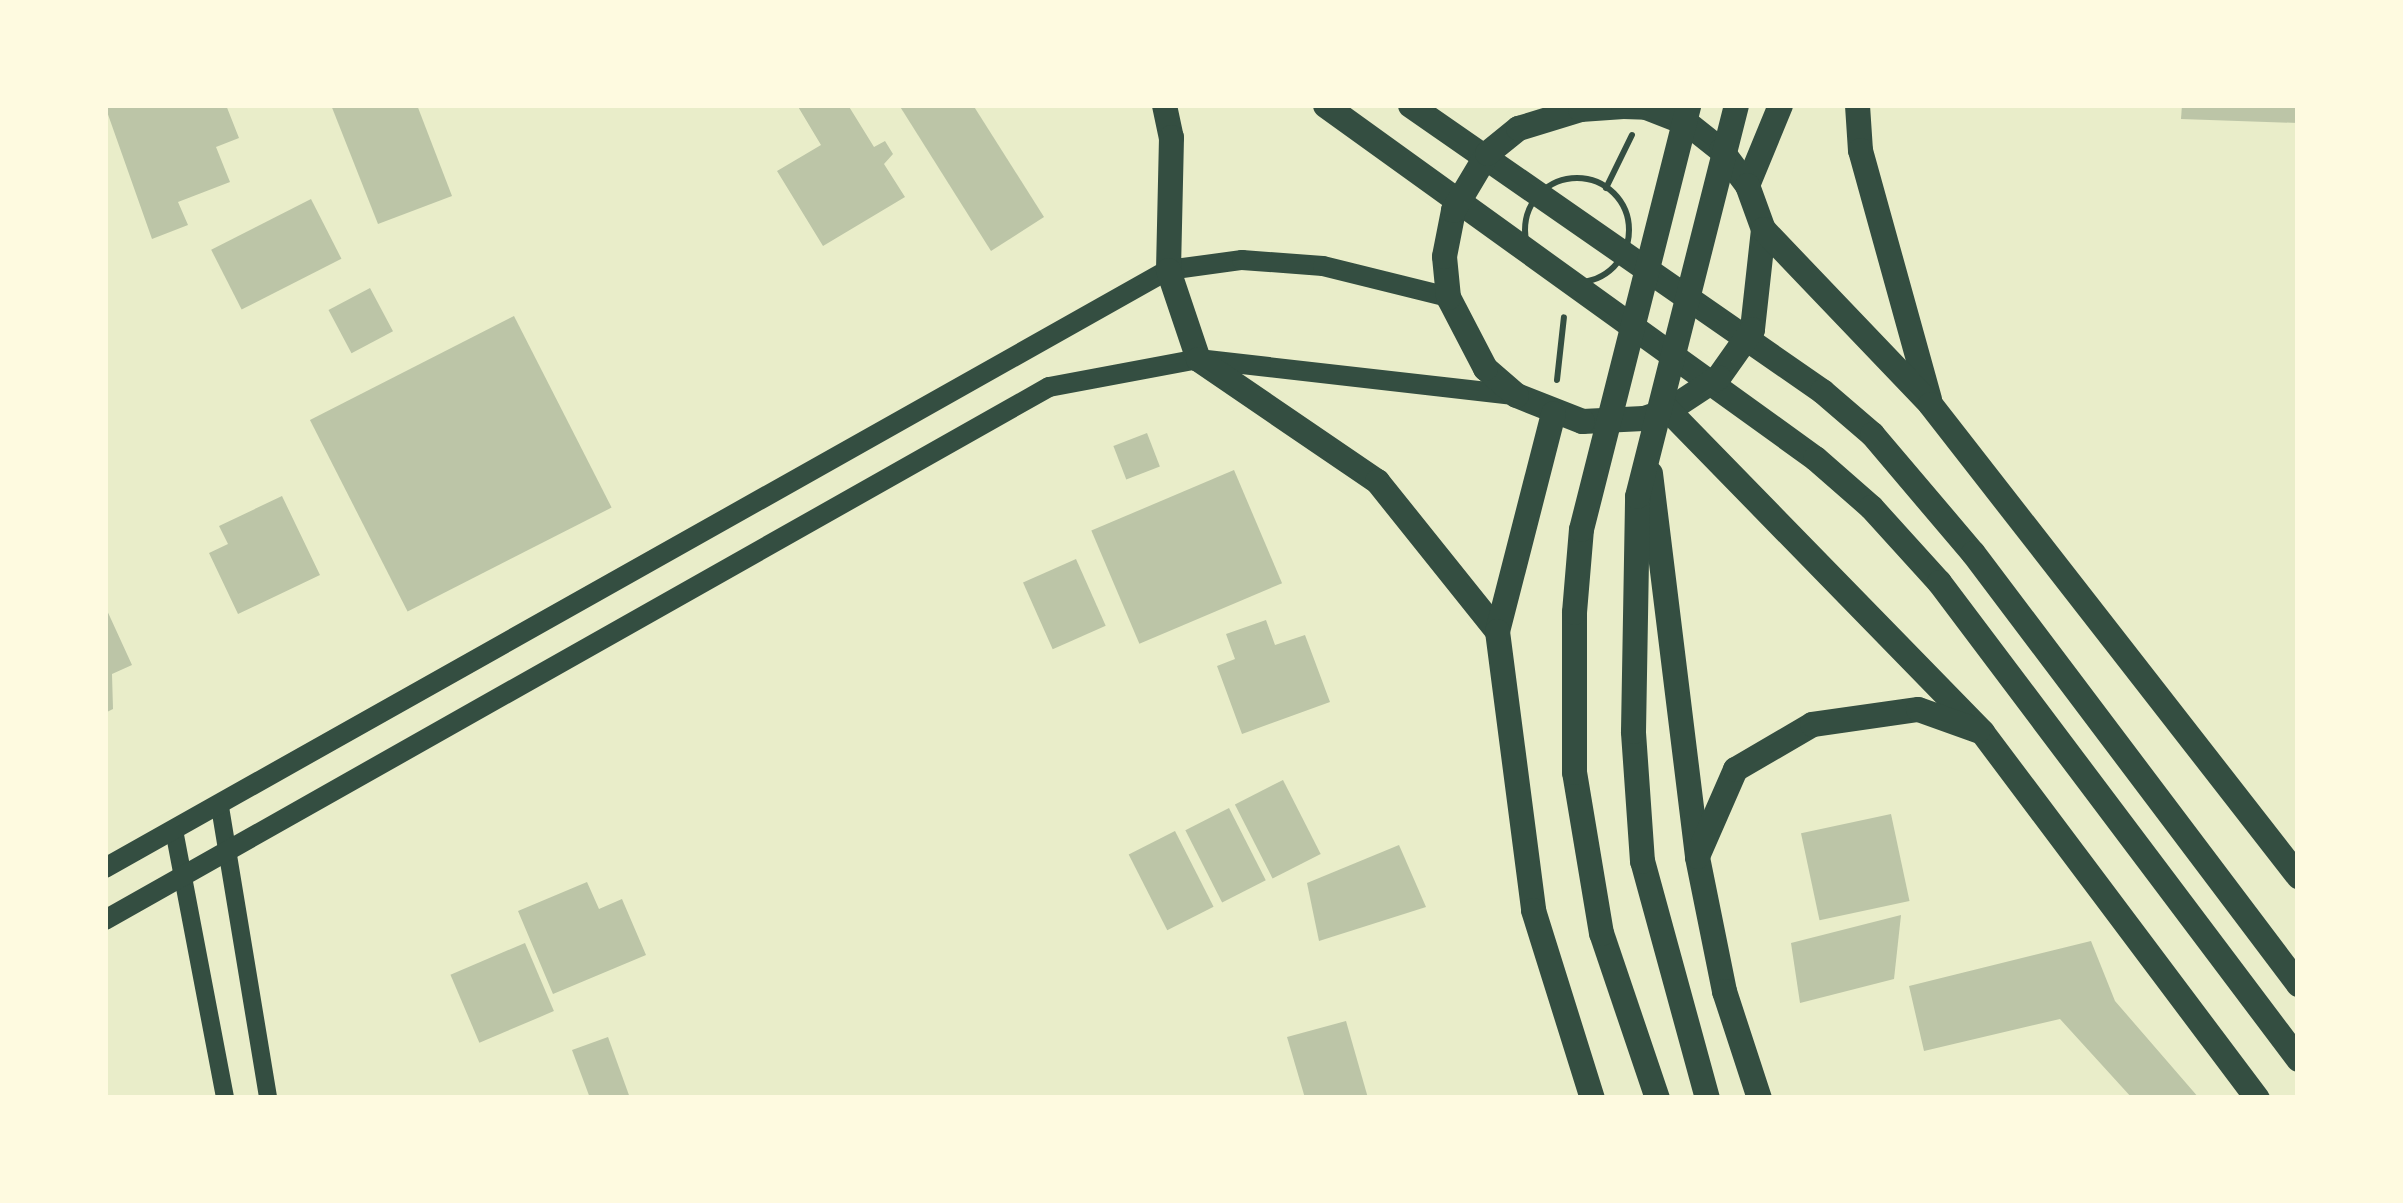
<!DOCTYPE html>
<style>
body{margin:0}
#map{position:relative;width:2403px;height:1203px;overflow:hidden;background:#e9edc9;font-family:"Varela Round",sans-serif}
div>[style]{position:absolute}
.building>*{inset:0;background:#bcc5a7;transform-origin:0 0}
.path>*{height:6px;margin:-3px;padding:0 3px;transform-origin:3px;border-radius:3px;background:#344e41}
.path>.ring{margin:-3px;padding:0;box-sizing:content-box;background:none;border:6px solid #344e41;border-radius:50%}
.tertiary>*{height:18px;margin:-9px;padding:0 9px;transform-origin:9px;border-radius:9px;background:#344e41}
.secondary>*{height:20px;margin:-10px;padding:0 10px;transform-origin:10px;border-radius:10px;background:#344e41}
.primary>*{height:25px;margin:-12.5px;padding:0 12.5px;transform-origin:12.5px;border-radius:12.5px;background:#344e41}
span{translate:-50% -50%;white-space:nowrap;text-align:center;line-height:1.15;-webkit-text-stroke:10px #fefae0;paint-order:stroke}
.frame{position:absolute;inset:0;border:108px solid #fefae0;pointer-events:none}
</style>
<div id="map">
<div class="building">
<i style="clip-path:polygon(226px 105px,239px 138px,216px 147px,230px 182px,178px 202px,188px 225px,152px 239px,105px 106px)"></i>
<i style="clip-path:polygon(331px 105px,417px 105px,452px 196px,378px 224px)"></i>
<i style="clip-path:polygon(797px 105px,848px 105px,874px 147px,885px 141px,893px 154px,884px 164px,905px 197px,823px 246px,777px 171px,821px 145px)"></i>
<i style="clip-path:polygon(899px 105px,973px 105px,1044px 217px,991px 251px)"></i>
<i style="clip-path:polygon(2182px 105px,2298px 105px,2298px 123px,2181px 119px)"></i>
<i style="left:311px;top:199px;width:67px;height:112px;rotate:63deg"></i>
<i style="left:370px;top:288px;width:49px;height:47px;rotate:62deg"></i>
<i style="left:514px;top:316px;width:215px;height:229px;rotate:63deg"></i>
<i style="left:1147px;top:433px;width:36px;height:36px;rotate:69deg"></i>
<i style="left:1234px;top:470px;width:123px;height:155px;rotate:67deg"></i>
<i style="clip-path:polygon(282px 496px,320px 575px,238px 614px,209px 553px,228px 544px,219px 526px)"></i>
<i style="left:1076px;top:559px;width:73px;height:58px;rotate:66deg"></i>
<i style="clip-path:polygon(105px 606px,132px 665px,112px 674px,113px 709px,105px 713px)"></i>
<i style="clip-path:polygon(1266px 620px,1275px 645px,1305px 635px,1330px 702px,1242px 734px,1217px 666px,1235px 659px,1226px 634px)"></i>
<i style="left:1283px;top:780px;width:83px;height:54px;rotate:63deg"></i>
<i style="left:1229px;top:808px;width:81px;height:49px;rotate:63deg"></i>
<i style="left:1891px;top:814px;width:89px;height:92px;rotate:78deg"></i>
<i style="left:1175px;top:831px;width:85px;height:52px;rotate:63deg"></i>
<i style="clip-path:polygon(1399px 845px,1426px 907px,1319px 941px,1307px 883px)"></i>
<i style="clip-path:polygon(587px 882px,599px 909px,622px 899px,646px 955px,553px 994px,518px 911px)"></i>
<i style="clip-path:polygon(1901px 915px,1894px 979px,1800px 1003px,1791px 943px)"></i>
<i style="clip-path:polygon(2091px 941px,2115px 1001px,2199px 1098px,2132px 1098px,2060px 1019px,1924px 1051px,1909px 986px)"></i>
<i style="left:525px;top:943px;width:74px;height:81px;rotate:67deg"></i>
<i style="clip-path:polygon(1346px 1021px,1368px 1098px,1305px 1098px,1287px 1037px)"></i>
<i style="clip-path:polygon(608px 1037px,630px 1098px,590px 1098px,572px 1050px)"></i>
</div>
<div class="path">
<i class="ring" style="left:1525px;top:178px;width:98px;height:98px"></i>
<i style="left:1606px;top:188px;width:59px;rotate:-63.9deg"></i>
<i style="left:1557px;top:380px;width:63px;rotate:-83.7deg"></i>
</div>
<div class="tertiary">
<i style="left:220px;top:807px;width:295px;rotate:80.6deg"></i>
<i style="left:174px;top:830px;width:273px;rotate:79.2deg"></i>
</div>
<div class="secondary">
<i style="left:105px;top:868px;width:1220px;rotate:-29.36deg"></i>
<i style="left:1168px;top:270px;width:75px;rotate:-7.7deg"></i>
<i style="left:1242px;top:260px;width:81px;rotate:4.2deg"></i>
<i style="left:1323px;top:266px;width:129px;rotate:13.9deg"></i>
<i style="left:105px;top:920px;width:1084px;rotate:-29.45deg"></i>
<i style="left:1049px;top:387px;width:152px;rotate:-10.6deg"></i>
<i style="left:1198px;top:359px;width:320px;rotate:6.5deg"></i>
</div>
<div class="primary">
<i style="left:1164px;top:105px;width:33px;rotate:78deg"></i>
<i style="left:1171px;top:137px;width:133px;rotate:91.3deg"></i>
<i style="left:1168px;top:270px;width:94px;rotate:71.4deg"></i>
<i style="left:1198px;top:359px;width:217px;rotate:34.3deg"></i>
<i style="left:1377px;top:481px;width:192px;rotate:51.3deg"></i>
<i style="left:1325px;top:105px;width:604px;rotate:35.77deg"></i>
<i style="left:1815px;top:458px;width:74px;rotate:41.2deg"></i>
<i style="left:1871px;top:507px;width:101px;rotate:47.8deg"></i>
<i style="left:1939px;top:582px;width:597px;rotate:53.03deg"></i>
<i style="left:1410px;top:105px;width:502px;rotate:34.77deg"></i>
<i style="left:1822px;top:391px;width:66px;rotate:40.7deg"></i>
<i style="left:1872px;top:434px;width:156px;rotate:49.7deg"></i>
<i style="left:1973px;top:553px;width:540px;rotate:52.98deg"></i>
<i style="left:1857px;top:105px;width:45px;rotate:86.2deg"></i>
<i style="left:1860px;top:150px;width:258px;rotate:74.5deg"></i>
<i style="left:1747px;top:185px;width:87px;rotate:-67.6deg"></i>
<i style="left:1763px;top:229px;width:101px;rotate:96.3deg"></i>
<i style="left:1752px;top:329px;width:59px;rotate:125.3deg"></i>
<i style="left:1718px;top:377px;width:60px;rotate:146.6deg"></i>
<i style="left:1668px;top:410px;width:26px;rotate:162deg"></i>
<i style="left:1643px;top:418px;width:61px;rotate:177.2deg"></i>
<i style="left:1582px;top:421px;width:71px;rotate:-158.5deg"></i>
<i style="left:1516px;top:395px;width:41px;rotate:-138.9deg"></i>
<i style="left:1485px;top:368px;width:80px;rotate:-117.5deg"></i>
<i style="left:1448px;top:297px;width:41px;rotate:-95.6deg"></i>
<i style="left:1444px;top:256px;width:47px;rotate:-78.9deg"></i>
<i style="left:1453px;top:210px;width:66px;rotate:-59.2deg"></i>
<i style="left:1487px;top:153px;width:40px;rotate:-39deg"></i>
<i style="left:1518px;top:128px;width:65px;rotate:-17deg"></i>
<i style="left:1580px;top:109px;width:43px;rotate:-4deg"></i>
<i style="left:1623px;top:106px;width:23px;rotate:2deg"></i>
<i style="left:1646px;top:107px;width:44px;rotate:21.3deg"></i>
<i style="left:1687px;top:123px;width:43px;rotate:38.5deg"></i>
<i style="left:1721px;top:150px;width:44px;rotate:53.4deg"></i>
<i style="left:1747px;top:185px;width:47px;rotate:70deg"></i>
<i style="left:1763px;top:229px;width:242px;rotate:46.3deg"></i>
<i style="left:1930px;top:404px;width:599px;rotate:52.06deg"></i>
<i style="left:1668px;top:410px;width:450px;rotate:45.7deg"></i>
<i style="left:1982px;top:732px;width:458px;rotate:53.1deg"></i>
<i style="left:1553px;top:413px;width:225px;rotate:104.4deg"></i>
<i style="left:1497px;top:631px;width:281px;rotate:82.6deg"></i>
<i style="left:1533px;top:910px;width:197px;rotate:72.6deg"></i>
<i style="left:1650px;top:473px;width:387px;rotate:83deg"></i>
<i style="left:1697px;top:857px;width:137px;rotate:78.6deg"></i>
<i style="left:1724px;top:991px;width:113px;rotate:71.9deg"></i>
<i style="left:1697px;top:856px;width:95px;rotate:-66.4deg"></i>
<i style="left:1735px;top:769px;width:89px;rotate:-30.3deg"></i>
<i style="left:1812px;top:724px;width:107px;rotate:-8.1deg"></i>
<i style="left:1918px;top:709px;width:63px;rotate:19.6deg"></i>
<i style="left:1657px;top:1098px;width:174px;rotate:-108.7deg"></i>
<i style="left:1601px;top:933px;width:163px;rotate:-99.5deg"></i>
<i style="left:1574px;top:772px;width:160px;rotate:-90deg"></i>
<i style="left:1574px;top:612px;width:83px;rotate:-85.2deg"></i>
<i style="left:1581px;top:529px;width:437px;rotate:-75.8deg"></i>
<i style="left:1707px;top:1098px;width:246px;rotate:-105.3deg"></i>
<i style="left:1642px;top:861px;width:130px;rotate:-94deg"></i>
<i style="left:1633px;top:731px;width:235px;rotate:-89deg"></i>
<i style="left:1637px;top:496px;width:403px;rotate:-75.8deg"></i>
</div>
<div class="frame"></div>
</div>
